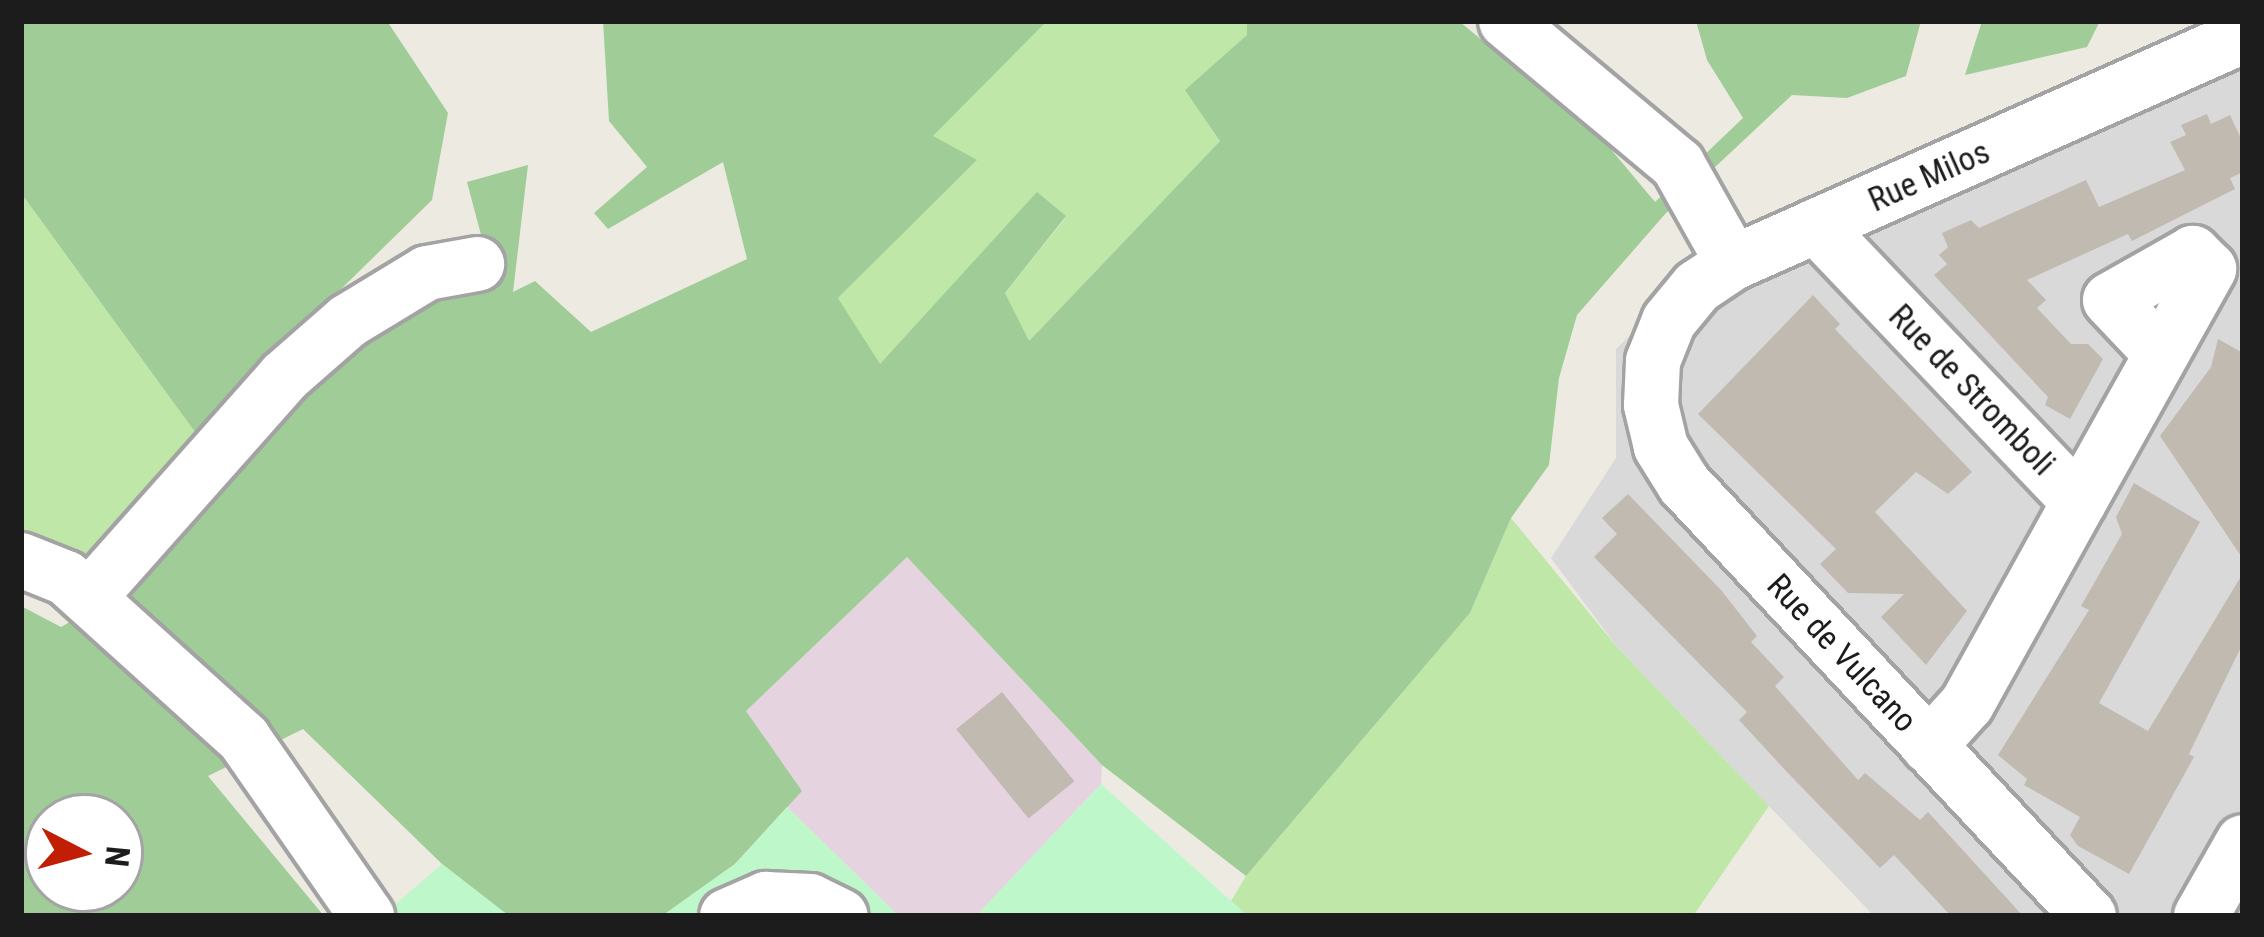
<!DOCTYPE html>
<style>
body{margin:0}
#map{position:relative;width:2264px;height:937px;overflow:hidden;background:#edebe1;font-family:"Roboto Condensed",sans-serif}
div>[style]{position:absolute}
.residential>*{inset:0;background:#dad9d9}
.industrial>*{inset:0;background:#e6d3e0}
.grass>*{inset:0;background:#bee7a8}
.forest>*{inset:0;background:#9fcc97}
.park>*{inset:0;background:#bef7ca}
.building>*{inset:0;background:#c1bab1;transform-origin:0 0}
.roads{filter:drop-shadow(3px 0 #a3a3a3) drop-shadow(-3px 0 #a3a3a3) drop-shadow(0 3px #a3a3a3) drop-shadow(0 -3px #a3a3a3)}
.minor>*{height:54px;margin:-27px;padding:0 27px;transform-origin:27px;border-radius:27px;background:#fff}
span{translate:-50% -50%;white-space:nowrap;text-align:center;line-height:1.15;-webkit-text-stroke:10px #fff;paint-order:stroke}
.street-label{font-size:33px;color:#1c1c1c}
.frame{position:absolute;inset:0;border:24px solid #1c1c1c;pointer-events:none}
.north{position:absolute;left:24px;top:793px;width:120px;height:120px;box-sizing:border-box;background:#fff;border:3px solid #a4a4a4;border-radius:50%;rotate:96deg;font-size:33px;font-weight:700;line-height:48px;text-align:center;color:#1c1c1c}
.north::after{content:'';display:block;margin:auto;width:42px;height:54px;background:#c21e05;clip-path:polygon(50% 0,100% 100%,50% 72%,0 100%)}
</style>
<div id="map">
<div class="residential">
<i style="clip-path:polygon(2193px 21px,2243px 21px,2243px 916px,1874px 916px,1617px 647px,1551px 558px,1616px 458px,1616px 349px,1689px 278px,2197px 47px)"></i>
</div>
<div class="industrial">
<i style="clip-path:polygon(907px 557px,1102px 765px,1101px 784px,976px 916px,899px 916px,787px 807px,801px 790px,746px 711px)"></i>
</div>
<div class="grass">
<i style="clip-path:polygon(1047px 21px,1247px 21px,1247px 35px,1186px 90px,1220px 141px,1028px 342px,1005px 293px,1066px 217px,880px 365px,838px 298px,976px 161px,932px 137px)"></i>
<i style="clip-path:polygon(21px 193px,195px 432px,81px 565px,21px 541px)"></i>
<i style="clip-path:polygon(1511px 518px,1617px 647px,1769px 806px,1693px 916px,1248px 916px,1231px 901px,1246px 876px,1470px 613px)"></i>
</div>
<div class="forest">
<i style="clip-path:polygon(21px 21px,387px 21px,448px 113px,432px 200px,195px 432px,21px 193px)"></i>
<i style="clip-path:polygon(evenodd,603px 21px,1047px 21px,933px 136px,977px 160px,838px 298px,880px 364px,1037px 192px,1066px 216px,1005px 293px,1029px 341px,1220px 141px,1185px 90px,1247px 35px,1247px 21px,1459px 21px,1609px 147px,1655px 202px,1743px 118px,1707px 60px,1696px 21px,1921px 21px,1906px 76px,1847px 98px,1792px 95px,1666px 213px,1577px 315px,1559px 378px,1549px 465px,1511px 518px,1470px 613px,1246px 876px,1102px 765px,907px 557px,746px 711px,802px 791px,735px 864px,662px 916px,509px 916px,442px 864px,303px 729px,208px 776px,324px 916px,21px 916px,21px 606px,61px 627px,130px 587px,381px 306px,493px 280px,467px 182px,528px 165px,513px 292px,535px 281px,591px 332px,747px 259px,723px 162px,608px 229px,594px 213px,647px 167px,609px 121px,603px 21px,48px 817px,120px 817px,120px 889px,48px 889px,48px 817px)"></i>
<i style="clip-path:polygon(1982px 21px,2100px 21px,2087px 47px,1965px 75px)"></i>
</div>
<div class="park">
<i style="clip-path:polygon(1101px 784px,1231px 901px,1248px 916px,976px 916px)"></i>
<i style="clip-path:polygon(787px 807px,899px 916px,662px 916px,735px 864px)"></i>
<i style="clip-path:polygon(442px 864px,509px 916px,382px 916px)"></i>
</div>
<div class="building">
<i style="clip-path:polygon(2207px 114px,2211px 124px,2230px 115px,2243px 143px,2243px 172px,2230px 178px,2235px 189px,2132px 241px,2128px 234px,2027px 280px,2046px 300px,2037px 308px,2071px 344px,2088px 344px,2103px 359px,2070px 419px,2045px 405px,2048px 397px,1934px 275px,1947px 264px,1939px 255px,1948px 247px,1942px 233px,1971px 220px,1979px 228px,2086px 180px,2099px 207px,2185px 170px,2170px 142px,2186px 135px,2181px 125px)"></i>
<i style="clip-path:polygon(1813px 295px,1840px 324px,1835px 329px,1972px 472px,1948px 494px,1916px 472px,1875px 512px,1967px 611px,1926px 665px,1881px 617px,1904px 594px,1848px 593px,1820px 564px,1836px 549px,1698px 414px)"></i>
<i style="clip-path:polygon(2218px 339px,2243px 353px,2243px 559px,2160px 436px,2211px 367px)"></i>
<i style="clip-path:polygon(2134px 483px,2200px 522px,2099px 703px,2148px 731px,2243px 573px,2243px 643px,2189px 754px,2194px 757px,2129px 874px,2078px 846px,2070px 835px,2080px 817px,2024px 785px,2027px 779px,1998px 755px,2089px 610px,2081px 606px,2122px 534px,2116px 517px)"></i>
<i style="clip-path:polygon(1628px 494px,1721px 590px,1757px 636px,1751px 642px,1784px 677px,1775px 686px,1858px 780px,1865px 773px,1920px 820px,1928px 812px,2023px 916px,1951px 916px,1894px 855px,1880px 868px,1786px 771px,1739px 720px,1747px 712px,1594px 557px,1617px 534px,1602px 518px)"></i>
<i style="left:1002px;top:692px;width:115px;height:59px;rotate:51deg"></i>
</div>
<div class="roads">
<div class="minor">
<i style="left:1506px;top:21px;width:224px;rotate:39.9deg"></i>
<i style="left:1678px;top:165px;width:112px;rotate:60.7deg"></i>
<i style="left:1816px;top:226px;width:381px;rotate:46.4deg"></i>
<i style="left:2079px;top:502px;width:231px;rotate:119deg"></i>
<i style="left:1967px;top:704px;width:57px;rotate:132.1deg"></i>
<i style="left:2079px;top:502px;width:267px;rotate:-60.8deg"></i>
<i style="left:2209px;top:269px;width:23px;rotate:-135deg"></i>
<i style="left:2193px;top:253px;width:95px;rotate:150.5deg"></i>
<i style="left:2110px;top:300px;width:74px;rotate:46.6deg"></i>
<i style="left:21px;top:560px;width:48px;rotate:21.8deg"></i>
<i style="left:66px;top:578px;width:240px;rotate:42.1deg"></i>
<i style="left:244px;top:739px;width:216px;rotate:55.2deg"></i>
<i style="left:89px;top:597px;width:294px;rotate:-48.4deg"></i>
<i style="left:284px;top:377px;width:85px;rotate:-41.2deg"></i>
<i style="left:348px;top:321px;width:92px;rotate:-31.3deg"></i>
<i style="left:427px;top:273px;width:51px;rotate:-10.2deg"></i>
<i style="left:727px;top:916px;width:43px;rotate:-23.6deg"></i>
<i style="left:766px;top:899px;width:44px;rotate:2.6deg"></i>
<i style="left:810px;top:901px;width:34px;rotate:26deg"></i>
<i style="left:2089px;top:916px;width:592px;rotate:-133.15deg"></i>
<i style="left:1684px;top:484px;width:44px;rotate:-121.9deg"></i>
<i style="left:1661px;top:447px;width:43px;rotate:-103.4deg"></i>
<i style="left:1651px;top:405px;width:44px;rotate:-87.4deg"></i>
<i style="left:1653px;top:361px;width:43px;rotate:-68.2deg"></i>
<i style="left:1669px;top:321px;width:44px;rotate:-50.5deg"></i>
<i style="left:1697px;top:287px;width:43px;rotate:-33.7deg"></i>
<i style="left:1733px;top:263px;width:558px;rotate:-23.99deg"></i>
<i style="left:2201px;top:916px;width:85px;rotate:-60.4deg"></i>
</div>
</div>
<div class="street-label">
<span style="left:1929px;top:176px;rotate:-24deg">Rue Milos</span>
<span style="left:1972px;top:390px;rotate:46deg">Rue de Stromboli</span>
<span style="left:1842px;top:653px;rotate:47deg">Rue de Vulcano</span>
</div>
<div class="frame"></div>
<div class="north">N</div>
</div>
